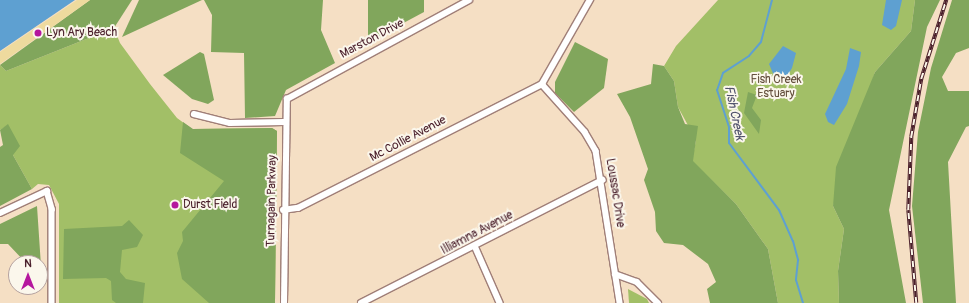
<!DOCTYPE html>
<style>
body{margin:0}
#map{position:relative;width:969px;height:303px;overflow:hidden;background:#f5dfc4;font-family:Pangolin,sans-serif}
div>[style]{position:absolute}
.green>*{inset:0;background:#a2bf67}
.forest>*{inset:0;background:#81a65c}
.sand>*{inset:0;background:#eeda9e}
.water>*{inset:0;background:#5ea0d1}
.stream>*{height:2px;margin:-1px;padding:0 1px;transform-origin:1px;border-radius:1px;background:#5ea0d1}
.roads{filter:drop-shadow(1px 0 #a07f78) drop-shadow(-1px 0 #a07f78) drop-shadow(0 1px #a07f78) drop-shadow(0 -1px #a07f78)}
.minor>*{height:5.5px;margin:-2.75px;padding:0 2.75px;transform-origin:2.75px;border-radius:2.75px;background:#fff}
.rail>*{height:3.5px;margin-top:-1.75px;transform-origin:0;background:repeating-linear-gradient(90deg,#fbf7ec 0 6px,#4a1f2b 0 12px);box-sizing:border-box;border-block:1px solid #4a1f2b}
.dots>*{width:11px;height:11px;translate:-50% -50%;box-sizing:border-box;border:2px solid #fbf7ec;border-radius:50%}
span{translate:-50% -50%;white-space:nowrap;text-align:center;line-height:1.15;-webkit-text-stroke:4px #fbf7ec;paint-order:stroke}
.poi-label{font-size:12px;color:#4a1f2b}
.left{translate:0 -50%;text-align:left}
.street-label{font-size:12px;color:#4a1f2b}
.park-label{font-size:12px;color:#644f3d}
.water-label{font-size:13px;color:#52536d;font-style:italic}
.north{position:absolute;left:8px;top:255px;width:40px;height:40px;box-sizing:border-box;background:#fbf7ec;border:1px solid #b4a19f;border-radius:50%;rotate:0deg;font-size:11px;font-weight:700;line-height:16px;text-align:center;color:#4a1f2b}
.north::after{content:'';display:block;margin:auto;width:14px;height:18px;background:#b5179e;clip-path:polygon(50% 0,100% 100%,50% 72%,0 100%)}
</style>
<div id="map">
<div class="green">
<i style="clip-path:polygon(718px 0,915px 0,911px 31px,875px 72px,833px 206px,844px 229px,838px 271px,839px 303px,778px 303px,768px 249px,736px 204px,692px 161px,696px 140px,678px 107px,674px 81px,664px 66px,676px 46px)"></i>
<i style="clip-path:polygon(114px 28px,120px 43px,150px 84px,177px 118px,192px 129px,272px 128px,277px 131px,275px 303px,59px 303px,59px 204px,49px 185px,38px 184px,32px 189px,13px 155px,8px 125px,0 130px,0 65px,6px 71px)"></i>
<i style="clip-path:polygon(628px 289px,647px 299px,649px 303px,629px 303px)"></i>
</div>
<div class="forest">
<i style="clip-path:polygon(90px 0,132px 0,114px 28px,6px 71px,0 65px)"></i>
<i style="clip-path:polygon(139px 0,202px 0,122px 37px)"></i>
<i style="clip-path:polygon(204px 0,323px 0,321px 30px,335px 63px,286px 90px,275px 116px,245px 118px,244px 53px,211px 52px,212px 15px)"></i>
<i style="clip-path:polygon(368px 0,424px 0,424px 12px,368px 42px)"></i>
<i style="clip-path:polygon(915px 0,940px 0,927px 27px,889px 210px,906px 303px,839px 303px,838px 271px,844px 229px,833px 206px,836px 167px,875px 72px,911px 31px)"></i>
<i style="clip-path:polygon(952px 0,969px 0,969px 48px,956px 53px,942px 77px,948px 91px,969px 91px,969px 126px,966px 127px,948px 162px,956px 303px,923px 303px,912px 206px,918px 132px,931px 68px)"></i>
<i style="clip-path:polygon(575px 42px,608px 59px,604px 88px,574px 112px,555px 93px,555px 82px)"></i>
<i style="clip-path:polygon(200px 52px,204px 54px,214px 100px,208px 104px,192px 99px,163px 75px)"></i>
<i style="clip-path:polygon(653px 64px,664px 66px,674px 81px,678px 107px,685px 124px,698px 126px,693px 161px,736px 204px,768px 249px,778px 303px,710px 303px,707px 289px,716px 282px,708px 264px,683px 245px,664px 243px,656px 231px,655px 212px,644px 180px,648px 169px,630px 117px,617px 94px,651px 84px)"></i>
<i style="clip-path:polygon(748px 92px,757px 95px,752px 108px,761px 120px,759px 134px,744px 113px)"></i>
<i style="clip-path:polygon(183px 122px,193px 129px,272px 128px,277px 131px,275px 303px,209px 303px,182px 279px,177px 253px,183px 241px,182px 232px,224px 181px,180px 153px)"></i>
<i style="clip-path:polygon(8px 124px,20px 146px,13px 155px,32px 189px,0 206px,0 147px,3px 145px,0 130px)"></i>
<i style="clip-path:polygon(37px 206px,41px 266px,40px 266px,40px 263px,26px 263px,8px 244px,0 244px,0 224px)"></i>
<i style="clip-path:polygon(129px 220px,143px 235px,137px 247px,122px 250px,120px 272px,126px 279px,145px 283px,143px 303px,116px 303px,112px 300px,111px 281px,106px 278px,63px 279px,64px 229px,122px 226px)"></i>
</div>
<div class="sand">
<i style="clip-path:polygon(77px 0,90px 0,0 64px,0 52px)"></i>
</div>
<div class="water">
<i style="clip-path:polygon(0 0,75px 0,0 51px)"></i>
<i style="clip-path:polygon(886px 0,902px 0,896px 26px,891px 30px,882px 25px)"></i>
<i style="clip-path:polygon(783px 46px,796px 53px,792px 68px,783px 83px,775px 78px,769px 64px)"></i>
<i style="clip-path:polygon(850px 48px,861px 52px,859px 66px,847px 104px,834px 125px,828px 122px,825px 114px,846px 69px)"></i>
</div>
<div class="stream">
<i style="left:772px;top:0;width:43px;rotate:104.7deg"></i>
<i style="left:761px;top:42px;width:18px;rotate:131deg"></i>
<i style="left:749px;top:56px;width:31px;rotate:147deg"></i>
<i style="left:723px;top:73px;width:18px;rotate:109deg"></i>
<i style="left:717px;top:90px;width:40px;rotate:72deg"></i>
<i style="left:729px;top:128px;width:15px;rotate:90deg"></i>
<i style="left:729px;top:143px;width:84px;rotate:53.3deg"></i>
<i style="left:779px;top:210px;width:34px;rotate:66deg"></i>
<i style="left:793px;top:241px;width:20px;rotate:75deg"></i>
<i style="left:798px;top:260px;width:20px;rotate:96deg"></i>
<i style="left:796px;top:280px;width:24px;rotate:73deg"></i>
</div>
<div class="roads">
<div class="minor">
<i style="left:542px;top:84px;width:64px;rotate:48.1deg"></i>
<i style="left:585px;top:132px;width:22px;rotate:60deg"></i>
<i style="left:596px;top:151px;width:154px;rotate:81deg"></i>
<i style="left:194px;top:114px;width:37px;rotate:14deg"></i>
<i style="left:230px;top:123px;width:54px;rotate:-1.1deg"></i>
<i style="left:283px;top:210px;width:15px;rotate:-8deg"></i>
<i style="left:298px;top:208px;width:274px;rotate:-26.9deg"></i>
<i style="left:542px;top:84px;width:97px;rotate:-60.3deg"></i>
<i style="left:0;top:213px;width:52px;rotate:-25.1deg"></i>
<i style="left:47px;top:191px;width:19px;rotate:74deg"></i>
<i style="left:52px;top:209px;width:94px;rotate:90deg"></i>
<i style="left:475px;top:246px;width:62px;rotate:66.3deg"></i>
<i style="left:615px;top:274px;width:23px;rotate:20deg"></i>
<i style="left:637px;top:282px;width:30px;rotate:45deg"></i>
<i style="left:284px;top:303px;width:204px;rotate:-89.2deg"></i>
<i style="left:287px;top:99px;width:207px;rotate:-28.5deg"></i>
<i style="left:361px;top:303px;width:271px;rotate:-27deg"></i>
</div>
</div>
<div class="rail">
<i style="left:916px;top:303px;width:93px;rotate:-94.9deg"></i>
<i style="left:908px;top:210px;width:73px;rotate:-87.6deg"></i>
<i style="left:911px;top:137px;width:59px;rotate:-80.2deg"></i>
<i style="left:921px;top:79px;width:83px;rotate:-72.4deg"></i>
</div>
<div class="dots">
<i style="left:38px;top:33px;background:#b5179e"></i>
<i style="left:175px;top:205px;background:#b5179e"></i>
</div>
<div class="poi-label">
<span class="left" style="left:46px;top:33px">Lyn Ary Beach</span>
<span class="left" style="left:183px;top:205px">Durst Field</span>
</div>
<div class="street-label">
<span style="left:372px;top:39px;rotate:-28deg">Marston Drive</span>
<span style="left:408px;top:139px;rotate:-28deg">Mc Collie Avenue</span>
<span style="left:615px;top:193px;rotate:81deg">Loussac Drive</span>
<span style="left:272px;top:201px;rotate:-89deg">Turnagain Parkway</span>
<span style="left:477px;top:233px;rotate:-28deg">Illiamna Avenue</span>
</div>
<div class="park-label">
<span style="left:776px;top:87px">Fish Creek<br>Estuary</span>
</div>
<div class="water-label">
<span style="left:734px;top:113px;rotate:78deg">Fish Creek</span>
</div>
<div class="north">N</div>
</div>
